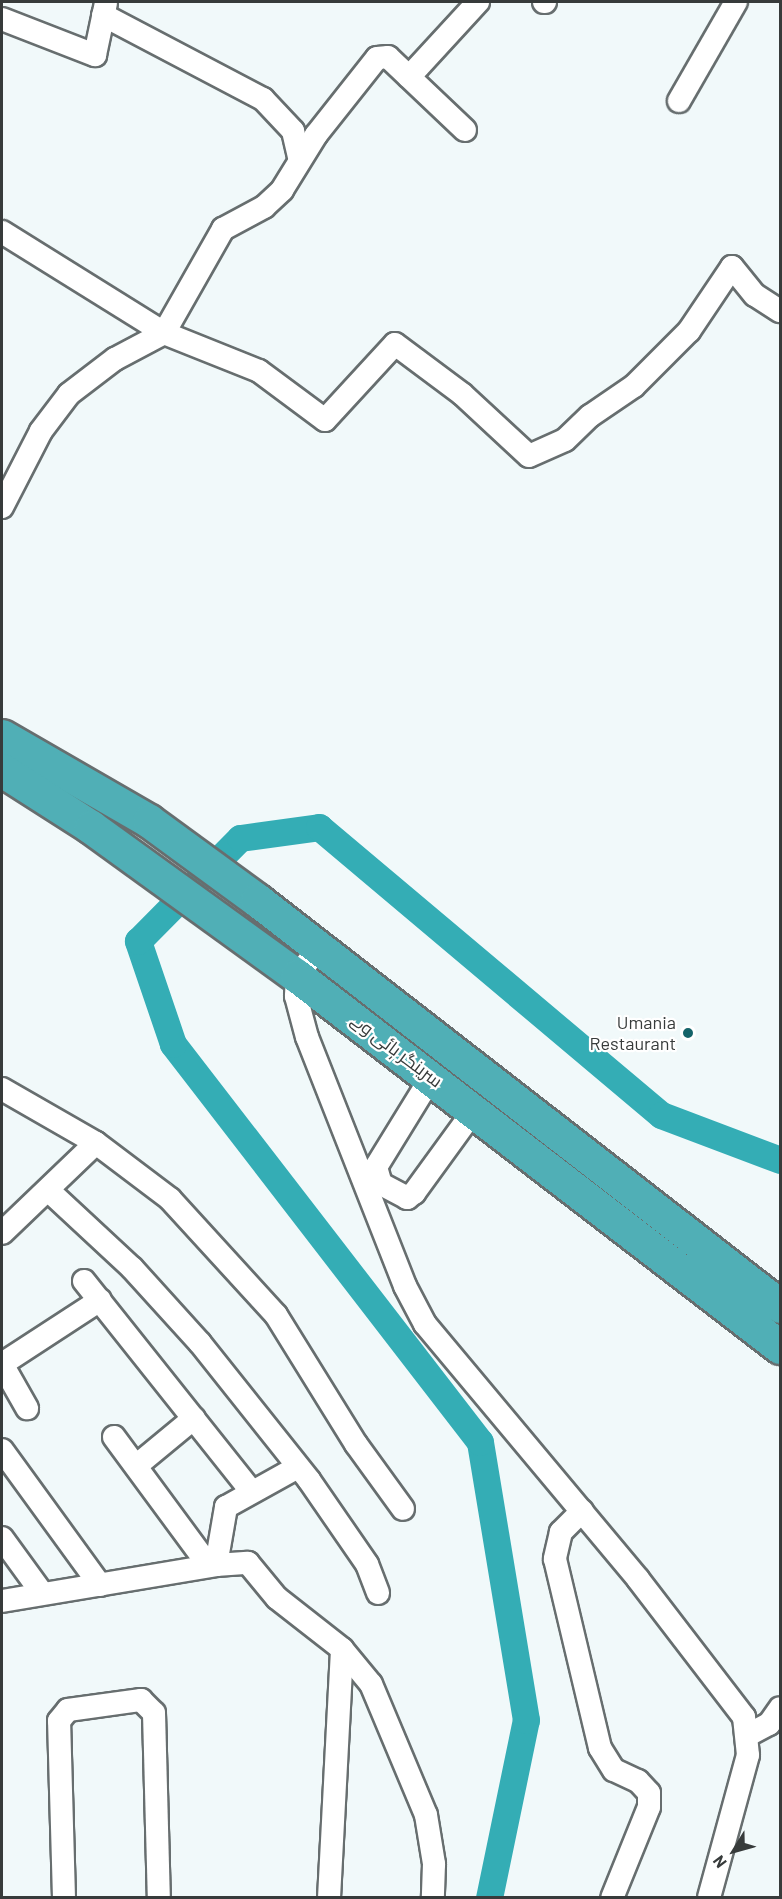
<!DOCTYPE html>
<meta charset="utf-8">
<style>
body{margin:0}
#map{position:relative;width:782px;height:1899px;overflow:hidden;background:#f1f9fa;font-family:Barlow,Cairo,sans-serif}
div>[style]{position:absolute}
.river>*{height:27px;margin:-13.5px;padding:0 13.5px;transform-origin:13.5px;border-radius:13.5px;background:#34adb5}
.roads{filter:drop-shadow(2px 0 #676e6f) drop-shadow(-2px 0 #676e6f) drop-shadow(0 2px #676e6f) drop-shadow(0 -2px #676e6f)}
.minor>*{height:22px;margin:-11px;padding:0 11px;transform-origin:11px;border-radius:11px;background:#fff}
.highway>*{height:33px;margin:-16.5px;padding:0 16.5px;transform-origin:16.5px;border-radius:16.5px;background:#50afb6}
.dots>*{width:16px;height:16px;translate:-50% -50%;box-sizing:border-box;border:3px solid #fff;border-radius:50%}
span{translate:-50% -50%;white-space:nowrap;text-align:center;line-height:1.15;-webkit-text-stroke:4.5px #fff;paint-order:stroke}
.poi-label{font-size:18px;color:#373b3b}
.right{translate:-100% -50%;text-align:right}
.street-label{font-size:18px;color:#373b3b}
.frame{position:absolute;inset:0;border:3px solid #373b3b;pointer-events:none}
.north{position:absolute;left:704px;top:1821px;width:60px;height:60px;-webkit-text-stroke:4px #fff;paint-order:stroke;rotate:233deg;font-size:16px;font-weight:700;line-height:24px;text-align:center;color:#373b3b}
.north::after{content:'';display:block;margin:auto;width:21px;height:27px;background:#373b3b;clip-path:polygon(50% 0,100% 100%,50% 72%,0 100%)}
</style>
<div id="map">
<div class="river">
<i style="left:489px;top:1898px;width:182px;rotate:-78.3deg"></i>
<i style="left:526px;top:1720px;width:282px;rotate:-99.4deg"></i>
<i style="left:480px;top:1442px;width:503px;rotate:-127.65deg"></i>
<i style="left:173px;top:1044px;width:109px;rotate:-108.8deg"></i>
<i style="left:138px;top:941px;width:145px;rotate:-45.3deg"></i>
<i style="left:240px;top:838px;width:80px;rotate:-7.9deg"></i>
<i style="left:319px;top:827px;width:447px;rotate:40.1deg"></i>
<i style="left:661px;top:1115px;width:127px;rotate:20.7deg"></i>
</div>
<div class="roads">
<div class="minor">
<i style="left:544px;top:2px;width:1px"></i>
<i style="left:103px;top:15px;width:181px;rotate:27.7deg"></i>
<i style="left:263px;top:99px;width:44px;rotate:46.8deg"></i>
<i style="left:293px;top:131px;width:28px;rotate:77deg"></i>
<i style="left:2px;top:19px;width:100px;rotate:21.2deg"></i>
<i style="left:95px;top:55px;width:53px;rotate:-78.1deg"></i>
<i style="left:409px;top:77px;width:102px;rotate:-47.4deg"></i>
<i style="left:679px;top:101px;width:114px;rotate:-60.1deg"></i>
<i style="left:2px;top:232px;width:191px;rotate:31.9deg"></i>
<i style="left:164px;top:333px;width:102px;rotate:21.8deg"></i>
<i style="left:259px;top:371px;width:82px;rotate:36.6deg"></i>
<i style="left:325px;top:420px;width:103px;rotate:-47.4deg"></i>
<i style="left:395px;top:344px;width:84px;rotate:36.7deg"></i>
<i style="left:462px;top:394px;width:91px;rotate:42.8deg"></i>
<i style="left:529px;top:456px;width:39px;rotate:-24deg"></i>
<i style="left:565px;top:440px;width:35px;rotate:-44deg"></i>
<i style="left:590px;top:416px;width:53px;rotate:-34.3deg"></i>
<i style="left:634px;top:386px;width:78px;rotate:-45deg"></i>
<i style="left:689px;top:331px;width:77px;rotate:-56.1deg"></i>
<i style="left:732px;top:267px;width:36px;rotate:51deg"></i>
<i style="left:755px;top:295px;width:30px;rotate:33deg"></i>
<i style="left:2px;top:507px;width:85px;rotate:-62.8deg"></i>
<i style="left:41px;top:431px;width:46px;rotate:-52.9deg"></i>
<i style="left:69px;top:394px;width:58px;rotate:-37.3deg"></i>
<i style="left:115px;top:359px;width:55px;rotate:-28deg"></i>
<i style="left:164px;top:333px;width:120px;rotate:-60.4deg"></i>
<i style="left:223px;top:229px;width:47px;rotate:-28.2deg"></i>
<i style="left:264px;top:207px;width:25px;rotate:-43deg"></i>
<i style="left:282px;top:190px;width:65px;rotate:-58.3deg"></i>
<i style="left:316px;top:135px;width:98px;rotate:-51.6deg"></i>
<i style="left:377px;top:58px;width:11px;rotate:-5deg"></i>
<i style="left:388px;top:57px;width:106px;rotate:43.5deg"></i>
<i style="left:319px;top:947px;width:36px;rotate:127deg"></i>
<i style="left:297px;top:976px;width:20px;rotate:93deg"></i>
<i style="left:296px;top:996px;width:42px;rotate:75deg"></i>
<i style="left:307px;top:1037px;width:268px;rotate:68.5deg"></i>
<i style="left:405px;top:1286px;width:43px;rotate:62.2deg"></i>
<i style="left:425px;top:1324px;width:332px;rotate:50.1deg"></i>
<i style="left:638px;top:1579px;width:174px;rotate:52.5deg"></i>
<i style="left:744px;top:1717px;width:38px;rotate:84deg"></i>
<i style="left:748px;top:1755px;width:148px;rotate:105.3deg"></i>
<i style="left:432px;top:1076px;width:107px;rotate:121.6deg"></i>
<i style="left:376px;top:1167px;width:18px;rotate:74deg"></i>
<i style="left:381px;top:1184px;width:30px;rotate:28deg"></i>
<i style="left:407px;top:1198px;width:9px;rotate:-36deg"></i>
<i style="left:414px;top:1193px;width:104px;rotate:-54deg"></i>
<i style="left:2px;top:1089px;width:108px;rotate:29.9deg"></i>
<i style="left:96px;top:1143px;width:93px;rotate:37.1deg"></i>
<i style="left:170px;top:1199px;width:157px;rotate:47.6deg"></i>
<i style="left:276px;top:1315px;width:152px;rotate:58.2deg"></i>
<i style="left:356px;top:1444px;width:80px;rotate:54.1deg"></i>
<i style="left:48px;top:1190px;width:115px;rotate:42.9deg"></i>
<i style="left:132px;top:1268px;width:101px;rotate:47.8deg"></i>
<i style="left:200px;top:1343px;width:175px;rotate:51.5deg"></i>
<i style="left:309px;top:1480px;width:102px;rotate:55.4deg"></i>
<i style="left:367px;top:1564px;width:31px;rotate:69deg"></i>
<i style="left:2px;top:1233px;width:130px;rotate:-43.8deg"></i>
<i style="left:84px;top:1281px;width:267px;rotate:51.5deg"></i>
<i style="left:2px;top:1364px;width:117px;rotate:-33.1deg"></i>
<i style="left:2px;top:1364px;width:51px;rotate:60.4deg"></i>
<i style="left:114px;top:1437px;width:160px;rotate:53.6deg"></i>
<i style="left:2px;top:1450px;width:167px;rotate:54deg"></i>
<i style="left:136px;top:1466px;width:75px;rotate:-39.6deg"></i>
<i style="left:582px;top:1511px;width:30px;rotate:135deg"></i>
<i style="left:561px;top:1532px;width:28px;rotate:103deg"></i>
<i style="left:555px;top:1559px;width:194px;rotate:76.6deg"></i>
<i style="left:600px;top:1748px;width:26px;rotate:58deg"></i>
<i style="left:614px;top:1770px;width:26px;rotate:25deg"></i>
<i style="left:638px;top:1781px;width:16px;rotate:47deg"></i>
<i style="left:649px;top:1793px;width:14px;rotate:90deg"></i>
<i style="left:649px;top:1807px;width:98px;rotate:112.1deg"></i>
<i style="left:2px;top:1538px;width:68px;rotate:54deg"></i>
<i style="left:216px;top:1565px;width:32px;rotate:-4deg"></i>
<i style="left:248px;top:1563px;width:45px;rotate:50.4deg"></i>
<i style="left:277px;top:1598px;width:83px;rotate:38.1deg"></i>
<i style="left:342px;top:1649px;width:45px;rotate:50.4deg"></i>
<i style="left:371px;top:1684px;width:142px;rotate:67.2deg"></i>
<i style="left:426px;top:1815px;width:50px;rotate:80.7deg"></i>
<i style="left:434px;top:1864px;width:34px;rotate:92deg"></i>
<i style="left:2px;top:1601px;width:217px;rotate:-9.5deg"></i>
<i style="left:216px;top:1565px;width:59px;rotate:-80.2deg"></i>
<i style="left:226px;top:1507px;width:82px;rotate:-29.1deg"></i>
<i style="left:748px;top:1735px;width:24px;rotate:-28deg"></i>
<i style="left:769px;top:1724px;width:19px;rotate:-55deg"></i>
<i style="left:64px;top:1898px;width:177px;rotate:-91.6deg"></i>
<i style="left:59px;top:1721px;width:14px;rotate:-51deg"></i>
<i style="left:68px;top:1710px;width:74px;rotate:-7.8deg"></i>
<i style="left:141px;top:1700px;width:18px;rotate:45deg"></i>
<i style="left:154px;top:1713px;width:185px;rotate:88.5deg"></i>
<i style="left:329px;top:1898px;width:249px;rotate:-87deg"></i>
</div>
<div class="highway">
<i style="left:2px;top:736px;width:170px;rotate:30deg"></i>
<i style="left:149px;top:821px;width:134px;rotate:36.2deg"></i>
<i style="left:257px;top:900px;width:662px;rotate:37.82deg"></i>
<i style="left:2px;top:770px;width:106px;rotate:32.6deg"></i>
<i style="left:91px;top:827px;width:254px;rotate:35.9deg"></i>
<i style="left:297px;top:976px;width:609px;rotate:37.53deg"></i>
</div>
</div>
<div class="dots">
<i style="left:688px;top:1033px;background:#146369"></i>
</div>
<div class="poi-label">
<span class="right" style="left:676px;top:1033px">Umania<br>Restaurant</span>
</div>
<div class="street-label">
<span style="left:397px;top:1050px;rotate:37deg">سرینگر ہائی وے</span>
</div>
<div class="frame"></div>
<div class="north">N</div>
</div>
